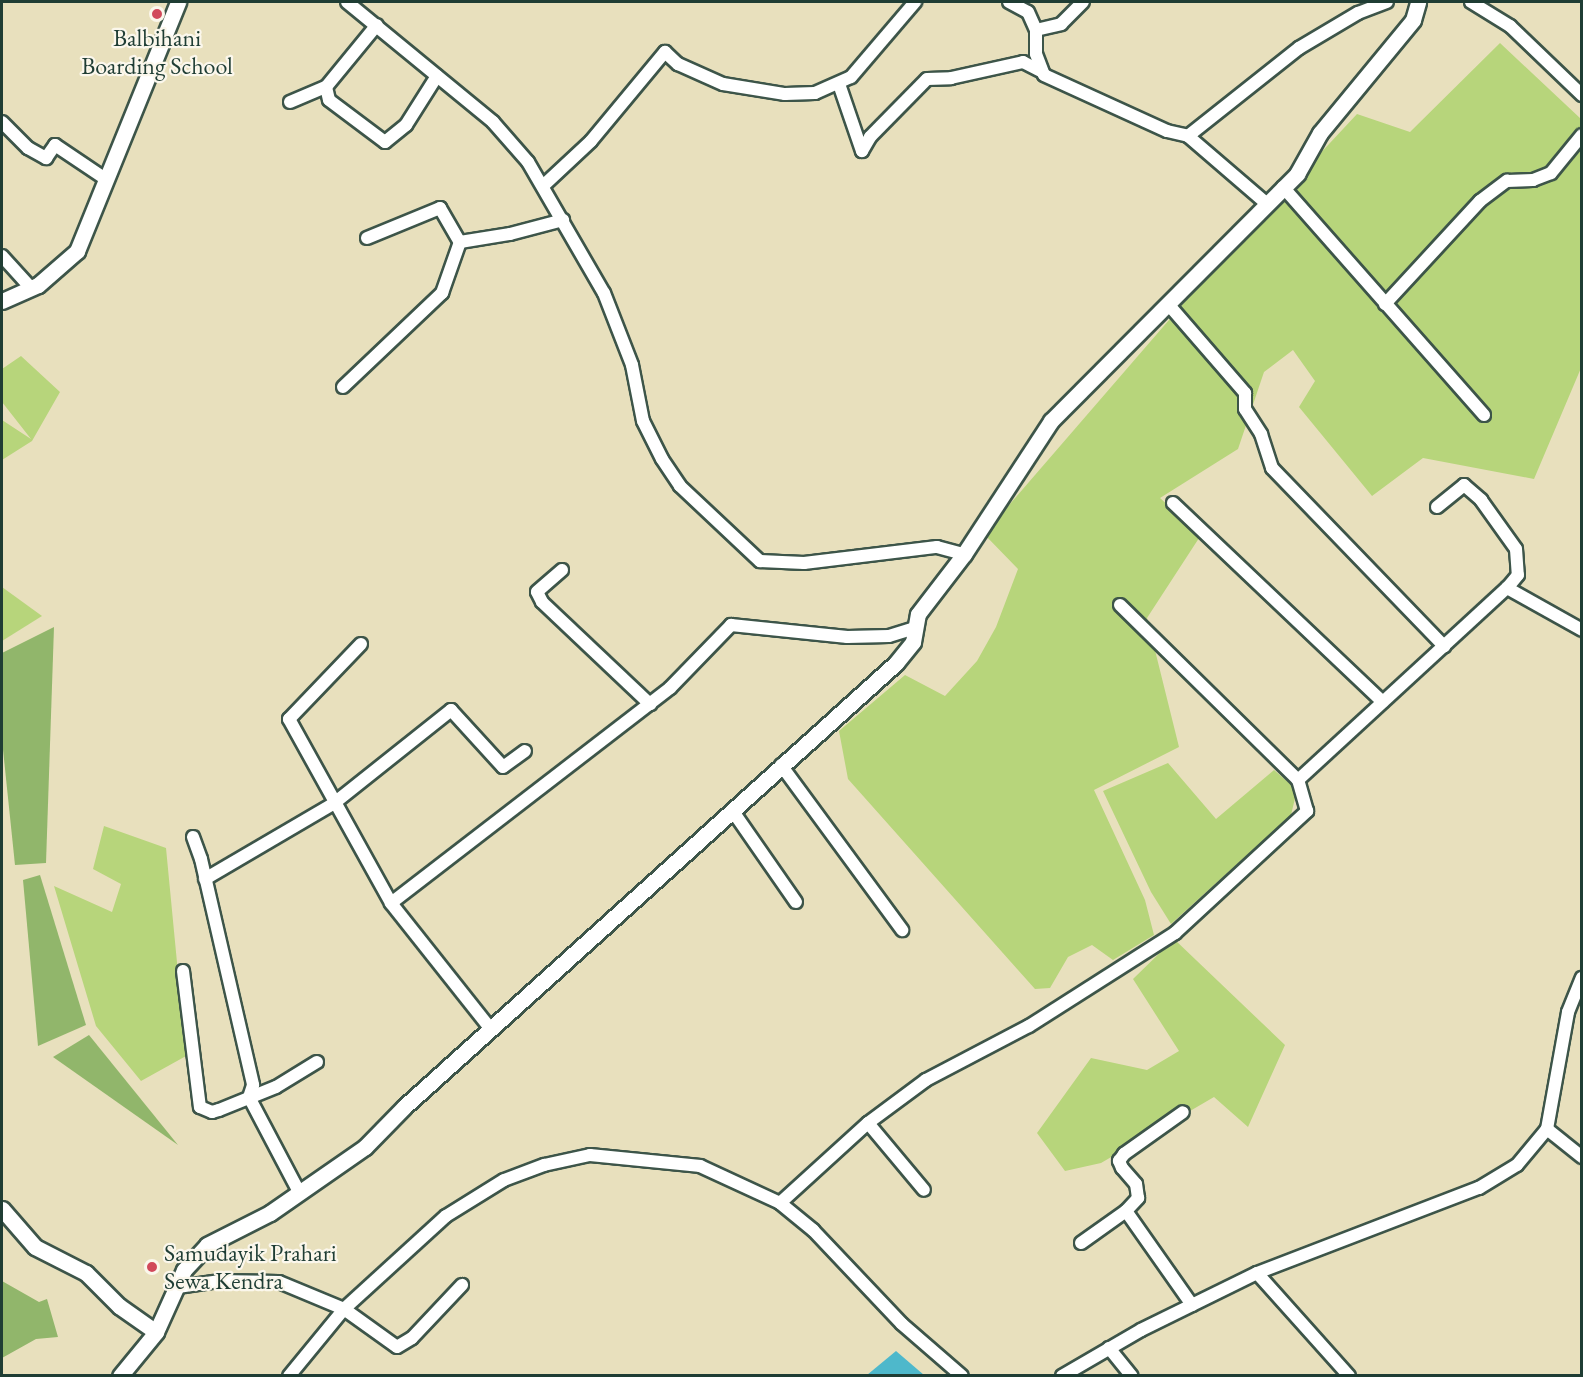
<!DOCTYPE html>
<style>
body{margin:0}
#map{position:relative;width:1583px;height:1377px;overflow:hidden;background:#e8e0bd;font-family:"EB Garamond",serif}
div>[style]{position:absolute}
.green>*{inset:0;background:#b7d57b}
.forest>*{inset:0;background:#91b66b}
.water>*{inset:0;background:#4eb8cb}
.roads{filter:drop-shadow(2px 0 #3d5549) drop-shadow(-2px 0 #3d5549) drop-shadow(0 2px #3d5549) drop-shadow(0 -2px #3d5549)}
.minor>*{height:12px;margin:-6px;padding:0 6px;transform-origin:6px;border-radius:6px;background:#fff}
.tertiary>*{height:15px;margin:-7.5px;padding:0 7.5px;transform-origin:7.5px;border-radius:7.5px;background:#fff}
.dots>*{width:16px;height:16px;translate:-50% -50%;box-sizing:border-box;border:3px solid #fbf7ec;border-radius:50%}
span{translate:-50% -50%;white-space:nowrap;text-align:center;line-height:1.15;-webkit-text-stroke:4.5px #fbf7ec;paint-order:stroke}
.poi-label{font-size:24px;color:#1f3d34}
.left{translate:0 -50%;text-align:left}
.frame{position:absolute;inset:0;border:3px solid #1f3d34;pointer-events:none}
</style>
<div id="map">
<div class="green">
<i style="clip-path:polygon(1500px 43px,1581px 119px,1581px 368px,1534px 479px,1423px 458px,1372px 496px,1299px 407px,1315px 381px,1293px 350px,1264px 372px,1238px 449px,1160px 498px,1201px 535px,1147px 618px,1179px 747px,1094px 790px,1145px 900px,1154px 935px,1113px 960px,1092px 945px,1068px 957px,1050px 988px,1035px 989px,848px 779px,839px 731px,905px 675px,945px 696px,977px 661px,996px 627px,1018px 569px,984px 534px,1220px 261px,1357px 114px,1410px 132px)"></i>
<i style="clip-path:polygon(21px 356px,60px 392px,32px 441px,2px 460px,2px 420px,31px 439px,2px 402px,2px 369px)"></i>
<i style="clip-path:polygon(2px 587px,42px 616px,2px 641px)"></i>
<i style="clip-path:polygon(1168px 763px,1216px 819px,1274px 770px,1297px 790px,1291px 815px,1171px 924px,1151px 892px,1103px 791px)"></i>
<i style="clip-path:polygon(104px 826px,166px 848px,186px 1056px,141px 1081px,96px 1026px,54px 886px,112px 912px,121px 884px,93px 869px)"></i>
<i style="clip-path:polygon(1174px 939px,1285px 1045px,1248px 1127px,1214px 1097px,1101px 1163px,1065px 1171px,1037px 1133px,1091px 1058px,1147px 1070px,1179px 1051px,1133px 979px)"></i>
</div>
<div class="forest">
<i style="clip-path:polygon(54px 627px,46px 863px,15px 865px,2px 740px,2px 653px)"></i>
<i style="clip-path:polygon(40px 875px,86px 1025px,38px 1046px,23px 880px)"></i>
<i style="clip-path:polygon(89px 1035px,178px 1145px,53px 1057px)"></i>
<i style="clip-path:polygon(2px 1281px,39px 1302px,47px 1299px,58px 1337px,36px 1339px,2px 1358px)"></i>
</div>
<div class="water">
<i style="clip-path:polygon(896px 1351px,924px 1375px,867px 1375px)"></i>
</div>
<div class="roads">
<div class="minor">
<i style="left:347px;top:2px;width:189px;rotate:39.4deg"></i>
<i style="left:493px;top:122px;width:53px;rotate:48.8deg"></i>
<i style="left:528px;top:162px;width:151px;rotate:59.9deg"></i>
<i style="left:604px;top:293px;width:77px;rotate:68.7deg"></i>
<i style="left:632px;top:365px;width:57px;rotate:78.9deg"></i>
<i style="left:643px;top:421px;width:42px;rotate:63.4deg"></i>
<i style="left:662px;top:459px;width:32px;rotate:56deg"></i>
<i style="left:680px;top:486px;width:110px;rotate:43.2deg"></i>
<i style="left:760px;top:561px;width:44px;rotate:2.6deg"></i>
<i style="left:804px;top:563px;width:134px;rotate:-6.9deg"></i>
<i style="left:937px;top:547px;width:28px;rotate:15deg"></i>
<i style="left:1009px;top:2px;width:21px;rotate:28deg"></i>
<i style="left:1028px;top:12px;width:20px;rotate:66deg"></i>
<i style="left:1036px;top:30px;width:24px;rotate:90deg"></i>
<i style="left:1036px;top:54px;width:22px;rotate:69deg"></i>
<i style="left:1044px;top:75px;width:135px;rotate:24.5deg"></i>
<i style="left:1167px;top:131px;width:22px;rotate:13deg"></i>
<i style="left:1188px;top:136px;width:103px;rotate:40.7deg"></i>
<i style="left:1471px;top:2px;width:46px;rotate:31.6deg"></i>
<i style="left:1510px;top:26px;width:100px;rotate:43.8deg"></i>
<i style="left:1036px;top:30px;width:26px;rotate:-13deg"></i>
<i style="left:1061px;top:24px;width:31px;rotate:-45deg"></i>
<i style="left:839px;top:84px;width:71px;rotate:71.1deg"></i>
<i style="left:862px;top:151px;width:16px;rotate:-60deg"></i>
<i style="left:870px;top:137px;width:81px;rotate:-45.5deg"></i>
<i style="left:927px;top:79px;width:24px;rotate:-2deg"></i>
<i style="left:951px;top:78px;width:74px;rotate:-12.5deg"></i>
<i style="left:1023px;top:62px;width:22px;rotate:27deg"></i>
<i style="left:326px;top:87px;width:13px;rotate:77deg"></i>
<i style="left:329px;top:100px;width:70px;rotate:36.9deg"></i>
<i style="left:385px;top:142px;width:27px;rotate:-39deg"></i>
<i style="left:406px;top:125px;width:58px;rotate:-57.7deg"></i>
<i style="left:290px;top:102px;width:39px;rotate:-23deg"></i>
<i style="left:326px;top:87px;width:80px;rotate:-50.6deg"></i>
<i style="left:2px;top:122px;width:37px;rotate:45deg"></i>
<i style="left:28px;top:148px;width:21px;rotate:29deg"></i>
<i style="left:46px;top:158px;width:16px;rotate:-55deg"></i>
<i style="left:55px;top:145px;width:63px;rotate:33.9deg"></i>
<i style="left:1188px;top:136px;width:142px;rotate:-38.4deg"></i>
<i style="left:1299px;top:48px;width:69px;rotate:-30.7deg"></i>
<i style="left:1358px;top:13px;width:31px;rotate:-21deg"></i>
<i style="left:544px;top:185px;width:64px;rotate:-43.1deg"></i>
<i style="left:591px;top:141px;width:116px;rotate:-50.3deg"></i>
<i style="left:665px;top:52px;width:18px;rotate:43deg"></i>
<i style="left:678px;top:64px;width:49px;rotate:24deg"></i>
<i style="left:723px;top:84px;width:63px;rotate:9.2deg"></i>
<i style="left:785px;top:94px;width:30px;rotate:-2deg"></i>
<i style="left:815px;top:93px;width:39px;rotate:-24deg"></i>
<i style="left:851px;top:77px;width:99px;rotate:-49.5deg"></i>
<i style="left:1283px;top:187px;width:304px;rotate:48.6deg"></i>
<i style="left:367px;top:238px;width:79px;rotate:-22.3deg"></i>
<i style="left:440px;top:208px;width:39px;rotate:60deg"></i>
<i style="left:2px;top:256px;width:43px;rotate:47.8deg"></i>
<i style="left:1168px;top:304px;width:118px;rotate:49.1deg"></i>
<i style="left:1245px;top:393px;width:16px;rotate:90deg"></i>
<i style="left:1245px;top:409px;width:30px;rotate:57deg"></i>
<i style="left:1261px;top:434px;width:36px;rotate:72deg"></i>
<i style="left:1272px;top:468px;width:248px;rotate:46deg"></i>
<i style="left:1385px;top:304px;width:140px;rotate:-47.3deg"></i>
<i style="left:1480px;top:201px;width:34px;rotate:-37deg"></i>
<i style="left:1507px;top:181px;width:26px;rotate:-2deg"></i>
<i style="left:1533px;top:180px;width:19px;rotate:-21deg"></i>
<i style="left:1551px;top:173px;width:49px;rotate:-50.8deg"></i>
<i style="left:343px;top:387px;width:137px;rotate:-43.5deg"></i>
<i style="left:442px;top:293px;width:54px;rotate:-70.6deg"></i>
<i style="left:460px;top:242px;width:51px;rotate:-9.1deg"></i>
<i style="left:510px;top:234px;width:55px;rotate:-14.8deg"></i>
<i style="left:1173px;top:503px;width:289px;rotate:43.5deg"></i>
<i style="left:1437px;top:507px;width:35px;rotate:-39deg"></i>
<i style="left:1464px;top:485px;width:23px;rotate:41deg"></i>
<i style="left:1481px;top:500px;width:60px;rotate:54.5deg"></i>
<i style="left:1516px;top:549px;width:26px;rotate:86deg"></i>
<i style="left:1518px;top:575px;width:17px;rotate:130deg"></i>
<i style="left:562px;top:570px;width:33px;rotate:139deg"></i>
<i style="left:537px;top:592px;width:11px;rotate:63deg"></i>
<i style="left:542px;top:602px;width:149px;rotate:43.4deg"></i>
<i style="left:1120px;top:605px;width:250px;rotate:44.5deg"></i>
<i style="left:361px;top:644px;width:104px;rotate:133.8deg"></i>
<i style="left:289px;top:719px;width:210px;rotate:61deg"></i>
<i style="left:781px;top:765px;width:205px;rotate:53.7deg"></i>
<i style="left:732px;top:810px;width:112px;rotate:55.2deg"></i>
<i style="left:193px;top:837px;width:23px;rotate:70deg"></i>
<i style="left:201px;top:859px;width:232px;rotate:77deg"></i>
<i style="left:253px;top:1085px;width:13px;rotate:108deg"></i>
<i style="left:249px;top:1097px;width:107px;rotate:62.2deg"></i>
<i style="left:205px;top:879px;width:148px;rotate:-30.4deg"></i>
<i style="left:333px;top:804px;width:151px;rotate:-38.5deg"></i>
<i style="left:451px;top:710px;width:77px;rotate:47.6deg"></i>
<i style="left:503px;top:767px;width:27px;rotate:-36deg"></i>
<i style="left:183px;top:971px;width:137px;rotate:82.9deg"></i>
<i style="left:200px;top:1107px;width:13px;rotate:23deg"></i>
<i style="left:212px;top:1112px;width:7px;rotate:-16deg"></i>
<i style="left:219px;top:1110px;width:61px;rotate:-22deg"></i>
<i style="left:276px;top:1087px;width:48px;rotate:-31.4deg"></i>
<i style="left:490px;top:1028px;width:159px;rotate:-128.4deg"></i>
<i style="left:391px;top:903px;width:352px;rotate:-37.6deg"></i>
<i style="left:670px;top:688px;width:88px;rotate:-45.9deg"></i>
<i style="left:731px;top:625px;width:117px;rotate:5.9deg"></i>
<i style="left:847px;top:637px;width:42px;rotate:-1.4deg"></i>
<i style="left:889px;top:636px;width:27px;rotate:-17deg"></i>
<i style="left:868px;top:1123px;width:87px;rotate:50.1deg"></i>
<i style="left:1547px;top:1129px;width:45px;rotate:38.7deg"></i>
<i style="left:780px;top:1203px;width:119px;rotate:-42.3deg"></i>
<i style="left:868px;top:1123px;width:72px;rotate:-36.6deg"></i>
<i style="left:926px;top:1080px;width:116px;rotate:-27.7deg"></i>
<i style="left:1029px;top:1026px;width:173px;rotate:-32.5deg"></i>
<i style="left:1175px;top:933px;width:180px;rotate:-42.7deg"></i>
<i style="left:1307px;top:811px;width:32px;rotate:-106deg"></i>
<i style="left:1298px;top:780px;width:284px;rotate:-42.6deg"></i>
<i style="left:1507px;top:588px;width:86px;rotate:29.2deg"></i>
<i style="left:1126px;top:1211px;width:115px;rotate:54.9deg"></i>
<i style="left:1081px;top:1243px;width:55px;rotate:-35.4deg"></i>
<i style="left:1126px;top:1211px;width:18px;rotate:-47deg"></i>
<i style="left:1138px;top:1198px;width:14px;rotate:-98deg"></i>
<i style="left:1136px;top:1184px;width:21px;rotate:-131deg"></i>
<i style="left:1122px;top:1168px;width:8px;rotate:-113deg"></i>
<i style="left:1119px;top:1161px;width:9px;rotate:-54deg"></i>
<i style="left:1124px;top:1154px;width:72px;rotate:-35.4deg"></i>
<i style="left:1257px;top:1273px;width:138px;rotate:48.2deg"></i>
<i style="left:178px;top:1287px;width:41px;rotate:-8.3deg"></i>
<i style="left:219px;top:1281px;width:60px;rotate:1deg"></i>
<i style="left:279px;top:1282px;width:70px;rotate:22.6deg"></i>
<i style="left:344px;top:1309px;width:65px;rotate:35.6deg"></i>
<i style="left:397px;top:1347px;width:17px;rotate:-31deg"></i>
<i style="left:412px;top:1338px;width:73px;rotate:-46.7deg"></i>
<i style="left:1109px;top:1348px;width:36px;rotate:51deg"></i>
<i style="left:289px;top:1376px;width:87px;rotate:-50.6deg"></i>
<i style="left:344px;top:1309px;width:138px;rotate:-42.4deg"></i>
<i style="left:446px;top:1216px;width:68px;rotate:-31.8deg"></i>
<i style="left:504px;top:1180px;width:43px;rotate:-20.6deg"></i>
<i style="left:544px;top:1165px;width:47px;rotate:-12.3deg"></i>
<i style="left:590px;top:1155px;width:111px;rotate:5.7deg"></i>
<i style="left:700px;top:1166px;width:88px;rotate:24.8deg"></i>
<i style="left:780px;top:1203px;width:43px;rotate:39.3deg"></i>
<i style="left:813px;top:1230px;width:129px;rotate:46.6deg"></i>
<i style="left:902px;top:1324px;width:79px;rotate:40.9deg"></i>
<i style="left:1062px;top:1376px;width:91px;rotate:-30.2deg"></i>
<i style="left:1141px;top:1330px;width:129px;rotate:-26.2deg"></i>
<i style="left:1257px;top:1273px;width:238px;rotate:-21deg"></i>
<i style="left:1479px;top:1188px;width:44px;rotate:-31.2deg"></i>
<i style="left:1517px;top:1165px;width:47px;rotate:-50.2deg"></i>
<i style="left:1547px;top:1129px;width:119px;rotate:-79.8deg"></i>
<i style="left:1568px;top:1012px;width:37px;rotate:-68deg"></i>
</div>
<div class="tertiary">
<i style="left:2px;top:301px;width:39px;rotate:-24deg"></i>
<i style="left:38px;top:285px;width:52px;rotate:-41.1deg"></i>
<i style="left:77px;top:251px;width:269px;rotate:-67.9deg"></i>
<i style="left:2px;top:1209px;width:50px;rotate:49deg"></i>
<i style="left:35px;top:1247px;width:57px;rotate:27deg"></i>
<i style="left:86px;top:1273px;width:47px;rotate:45deg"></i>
<i style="left:119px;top:1306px;width:45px;rotate:35.1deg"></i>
<i style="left:120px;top:1376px;width:57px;rotate:-50.7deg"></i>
<i style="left:156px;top:1332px;width:68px;rotate:-65.7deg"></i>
<i style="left:184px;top:1270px;width:34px;rotate:-47deg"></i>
<i style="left:207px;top:1245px;width:71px;rotate:-26.9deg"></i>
<i style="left:270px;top:1213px;width:116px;rotate:-34.8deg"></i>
<i style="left:365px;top:1147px;width:56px;rotate:-45.7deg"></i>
<i style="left:404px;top:1107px;width:663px;rotate:-42.06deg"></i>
<i style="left:896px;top:663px;width:27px;rotate:-51deg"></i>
<i style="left:913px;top:642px;width:28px;rotate:-80deg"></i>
<i style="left:918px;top:614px;width:76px;rotate:-52.5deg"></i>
<i style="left:964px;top:554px;width:159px;rotate:-56.8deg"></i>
<i style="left:1051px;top:421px;width:349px;rotate:-45.1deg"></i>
<i style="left:1297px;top:174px;width:47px;rotate:-60.7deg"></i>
<i style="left:1320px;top:133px;width:146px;rotate:-50.5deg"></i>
<i style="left:1413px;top:20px;width:19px;rotate:-74deg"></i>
</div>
</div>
<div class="dots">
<i style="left:157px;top:14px;background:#d1495b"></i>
<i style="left:152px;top:1267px;background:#d1495b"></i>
</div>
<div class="poi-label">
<span style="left:157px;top:52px">Balbihani<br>Boarding School</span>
<span class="left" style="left:164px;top:1267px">Samudayik Prahari<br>Sewa Kendra</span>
</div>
<div class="frame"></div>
</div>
